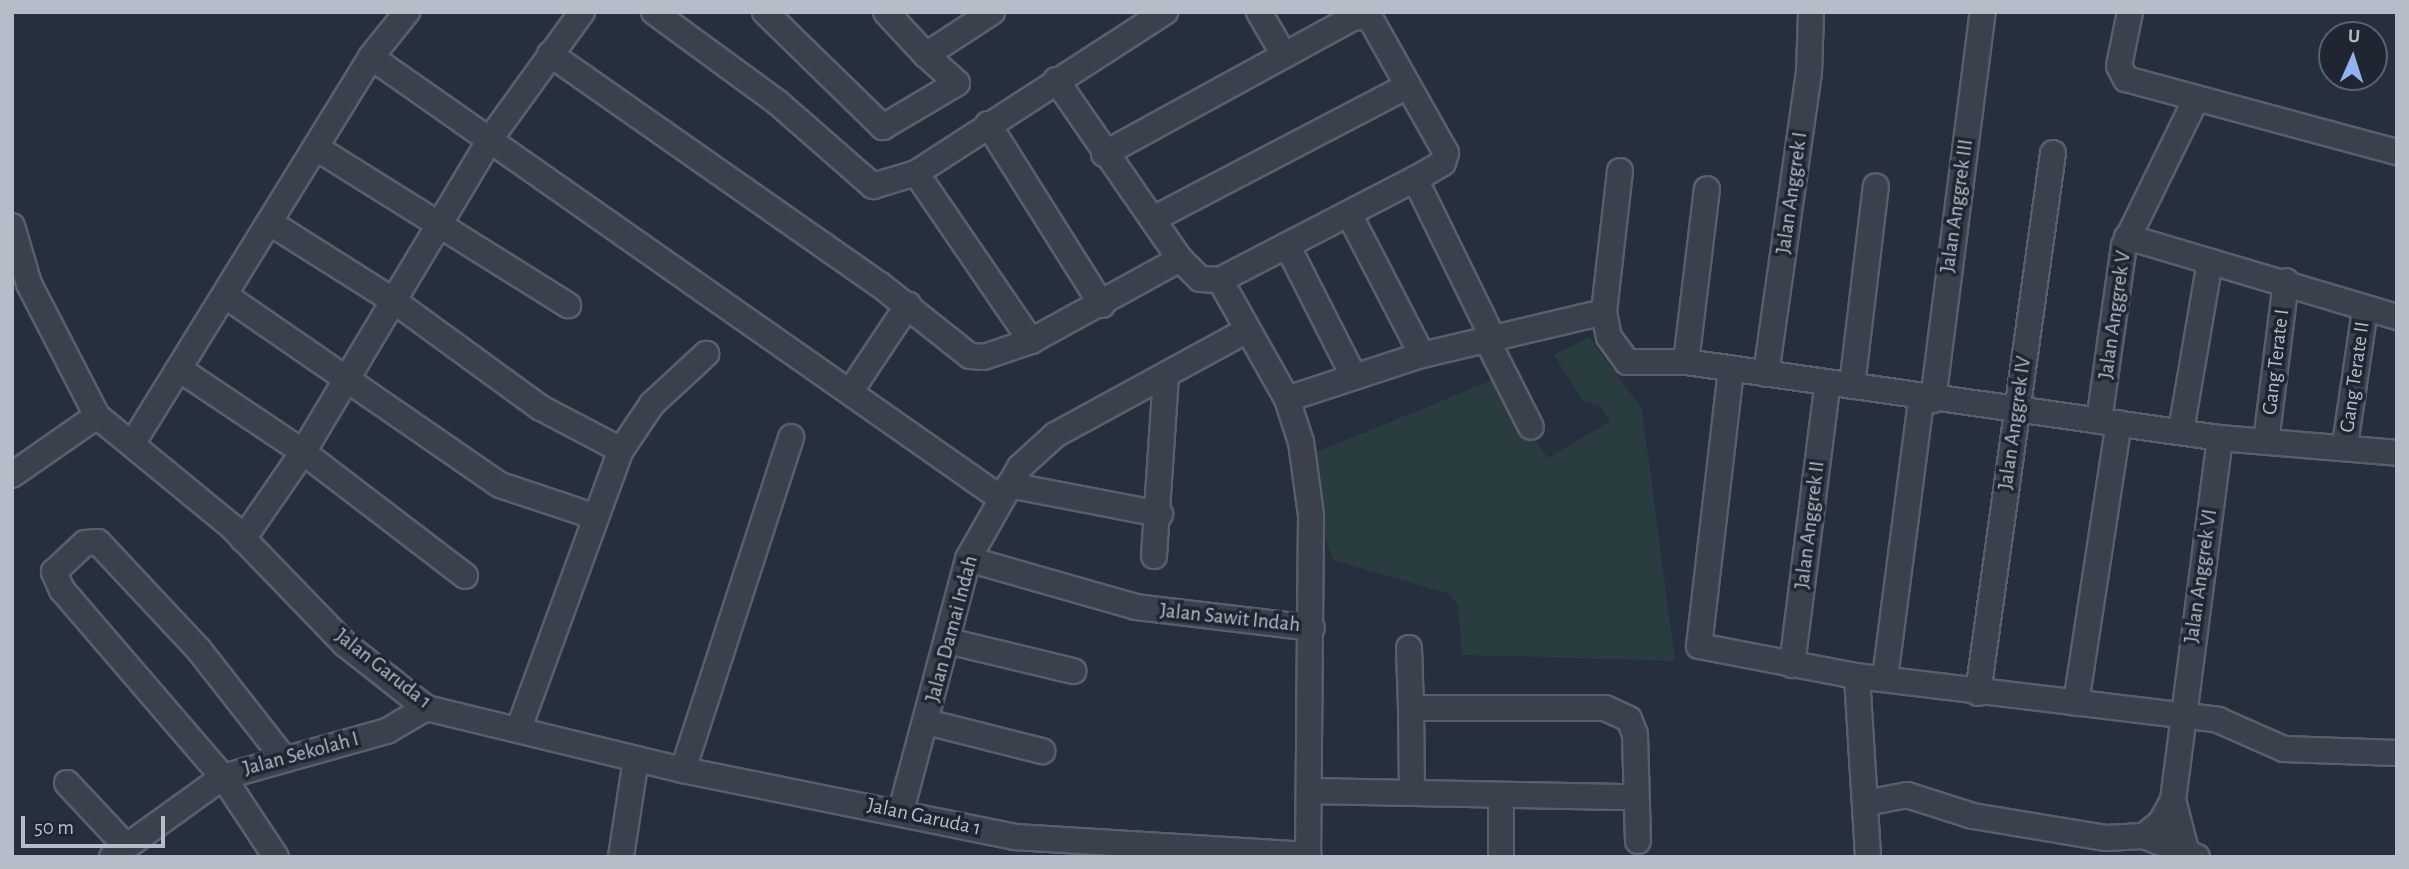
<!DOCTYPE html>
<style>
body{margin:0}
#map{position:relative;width:2409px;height:869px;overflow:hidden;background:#262f3d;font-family:"Alegreya Sans",sans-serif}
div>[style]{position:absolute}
.green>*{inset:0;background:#293c3f}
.roads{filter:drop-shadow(2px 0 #585f6b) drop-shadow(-2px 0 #585f6b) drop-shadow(0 2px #585f6b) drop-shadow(0 -2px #585f6b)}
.minor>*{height:24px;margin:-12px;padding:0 12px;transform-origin:12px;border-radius:12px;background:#3a414d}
span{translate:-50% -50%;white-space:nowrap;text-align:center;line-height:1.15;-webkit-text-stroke:7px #1f2632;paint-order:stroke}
.street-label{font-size:21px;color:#b6bcc8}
.frame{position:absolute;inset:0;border:14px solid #b6bcc8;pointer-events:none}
.north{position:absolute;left:2318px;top:21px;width:70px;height:70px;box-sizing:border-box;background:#1f2632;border:2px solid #5b626e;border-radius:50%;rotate:3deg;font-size:19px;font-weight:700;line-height:28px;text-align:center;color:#b6bcc8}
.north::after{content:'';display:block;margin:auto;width:24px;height:32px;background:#93b2f0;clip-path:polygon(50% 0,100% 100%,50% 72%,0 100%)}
.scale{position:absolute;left:21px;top:816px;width:144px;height:32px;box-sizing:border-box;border:4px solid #b6bcc8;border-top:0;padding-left:9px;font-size:21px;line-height:24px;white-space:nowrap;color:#b6bcc8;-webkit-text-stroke:5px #1f2632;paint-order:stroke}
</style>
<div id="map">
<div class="green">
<i style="clip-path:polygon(1589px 337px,1642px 409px,1675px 661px,1462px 655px,1458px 605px,1449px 594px,1333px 560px,1321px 523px,1314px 453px,1495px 379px,1548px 458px,1610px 421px,1601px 406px,1583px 401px,1554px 355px)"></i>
</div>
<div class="roads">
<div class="minor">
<i style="left:654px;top:12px;width:152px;rotate:36.2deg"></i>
<i style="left:777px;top:102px;width:128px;rotate:41.2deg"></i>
<i style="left:873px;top:186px;width:45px;rotate:-16.8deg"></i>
<i style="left:916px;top:173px;width:297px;rotate:-32.9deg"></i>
<i style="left:765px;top:12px;width:165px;rotate:44.3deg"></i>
<i style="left:883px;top:127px;width:86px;rotate:-30.7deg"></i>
<i style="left:957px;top:83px;width:42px;rotate:-137.9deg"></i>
<i style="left:926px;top:55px;width:79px;rotate:-33.1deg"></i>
<i style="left:886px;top:12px;width:59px;rotate:47.1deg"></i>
<i style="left:1259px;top:12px;width:50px;rotate:59.8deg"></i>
<i style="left:2130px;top:12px;width:55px;rotate:101.5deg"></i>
<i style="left:2119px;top:66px;width:15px;rotate:62deg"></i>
<i style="left:2126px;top:79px;width:281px;rotate:15.1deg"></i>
<i style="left:550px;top:54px;width:401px;rotate:35deg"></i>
<i style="left:879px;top:284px;width:116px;rotate:38.4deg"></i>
<i style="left:970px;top:356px;width:14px;rotate:4deg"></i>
<i style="left:984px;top:357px;width:50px;rotate:-18.8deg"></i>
<i style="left:1031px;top:341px;width:170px;rotate:-28.8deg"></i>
<i style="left:371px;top:57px;width:767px;rotate:35.02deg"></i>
<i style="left:1056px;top:80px;width:218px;rotate:55.3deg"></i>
<i style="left:1180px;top:259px;width:28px;rotate:45deg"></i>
<i style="left:1200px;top:279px;width:20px;rotate:3deg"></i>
<i style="left:1220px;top:280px;width:137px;rotate:60.6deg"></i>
<i style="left:1287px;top:399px;width:142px;rotate:-18.1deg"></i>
<i style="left:1422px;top:355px;width:187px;rotate:-13.3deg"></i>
<i style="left:988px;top:124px;width:214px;rotate:57.8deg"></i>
<i style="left:318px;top:149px;width:295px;rotate:32deg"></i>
<i style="left:1104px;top:154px;width:285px;rotate:-28.7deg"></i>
<i style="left:1354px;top:17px;width:16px;rotate:4deg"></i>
<i style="left:1370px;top:18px;width:155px;rotate:60.6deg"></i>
<i style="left:1446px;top:153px;width:10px;rotate:107deg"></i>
<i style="left:1443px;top:163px;width:32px;rotate:150deg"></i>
<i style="left:1415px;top:179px;width:177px;rotate:63.9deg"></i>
<i style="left:1620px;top:171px;width:142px;rotate:96.5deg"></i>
<i style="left:1604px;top:312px;width:25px;rotate:79deg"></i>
<i style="left:1609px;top:337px;width:31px;rotate:54deg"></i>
<i style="left:1627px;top:362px;width:59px"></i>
<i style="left:1686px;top:362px;width:539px;rotate:8.1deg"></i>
<i style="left:2220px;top:438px;width:178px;rotate:4.8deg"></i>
<i style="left:916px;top:173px;width:204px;rotate:55.6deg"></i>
<i style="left:1349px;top:214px;width:159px;rotate:62.6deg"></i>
<i style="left:1155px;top:218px;width:284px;rotate:-27.6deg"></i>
<i style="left:272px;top:224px;width:144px;rotate:32.3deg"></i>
<i style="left:394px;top:301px;width:182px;rotate:36.1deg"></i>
<i style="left:541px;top:408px;width:90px;rotate:27.7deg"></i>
<i style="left:12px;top:226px;width:60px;rotate:73.7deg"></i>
<i style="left:29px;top:284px;width:148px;rotate:62.7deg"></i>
<i style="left:97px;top:416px;width:175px;rotate:39.4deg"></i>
<i style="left:232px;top:527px;width:163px;rotate:46deg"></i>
<i style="left:345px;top:644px;width:103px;rotate:38.3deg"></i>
<i style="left:426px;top:708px;width:264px;rotate:13.6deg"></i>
<i style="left:683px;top:770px;width:339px;rotate:11.4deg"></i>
<i style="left:1015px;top:837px;width:294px;rotate:3.5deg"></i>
<i style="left:2127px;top:237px;width:282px;rotate:16.5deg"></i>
<i style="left:1287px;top:245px;width:148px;rotate:63.1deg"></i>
<i style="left:1220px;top:280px;width:220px;rotate:-27.4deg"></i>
<i style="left:226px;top:296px;width:333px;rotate:34.6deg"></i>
<i style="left:500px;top:485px;width:101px;rotate:18.4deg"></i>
<i style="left:1487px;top:340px;width:97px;rotate:63.2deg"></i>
<i style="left:1686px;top:362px;width:174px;rotate:-83.1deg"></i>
<i style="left:179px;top:369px;width:149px;rotate:33.8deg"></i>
<i style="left:303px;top:452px;width:204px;rotate:37.4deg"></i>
<i style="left:1731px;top:370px;width:278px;rotate:96.6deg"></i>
<i style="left:1699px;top:646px;width:161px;rotate:10.8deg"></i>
<i style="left:1857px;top:676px;width:364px;rotate:6.9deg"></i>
<i style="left:2218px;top:720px;width:72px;rotate:23.7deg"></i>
<i style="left:2284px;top:749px;width:113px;rotate:2deg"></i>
<i style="left:1766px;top:374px;width:304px;rotate:-81.9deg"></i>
<i style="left:1809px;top:73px;width:61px;rotate:-88.1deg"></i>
<i style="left:1852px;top:386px;width:201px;rotate:-83.2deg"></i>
<i style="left:850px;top:392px;width:105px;rotate:-56.3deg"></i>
<i style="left:1287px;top:399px;width:45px;rotate:72deg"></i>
<i style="left:1301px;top:442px;width:74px;rotate:82.2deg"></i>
<i style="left:1311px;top:515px;width:342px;rotate:90.5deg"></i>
<i style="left:1933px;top:400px;width:391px;rotate:-82.7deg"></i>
<i style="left:2099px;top:421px;width:177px;rotate:-81.9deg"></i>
<i style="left:2124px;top:246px;width:164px;rotate:-63.9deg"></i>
<i style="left:2181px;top:431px;width:172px;rotate:-80.3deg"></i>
<i style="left:134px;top:441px;width:451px;rotate:-58.3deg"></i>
<i style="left:371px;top:57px;width:58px;rotate:-51.3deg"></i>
<i style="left:2266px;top:442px;width:162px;rotate:-82.9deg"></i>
<i style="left:2345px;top:445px;width:137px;rotate:-81.6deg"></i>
<i style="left:12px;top:475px;width:103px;rotate:-34.8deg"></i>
<i style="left:1009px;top:485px;width:154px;rotate:10.9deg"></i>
<i style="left:243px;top:539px;width:106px;rotate:-55.4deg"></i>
<i style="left:303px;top:452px;width:365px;rotate:-59.1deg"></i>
<i style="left:490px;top:139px;width:157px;rotate:-54.1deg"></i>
<i style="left:1154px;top:556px;width:180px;rotate:-86.2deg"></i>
<i style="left:968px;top:559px;width:175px;rotate:15.9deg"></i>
<i style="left:1136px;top:607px;width:177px;rotate:6.8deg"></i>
<i style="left:948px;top:641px;width:129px;rotate:13.5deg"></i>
<i style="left:1409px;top:648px;width:60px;rotate:88.1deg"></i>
<i style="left:1792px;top:665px;width:281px;rotate:-82.8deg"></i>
<i style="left:1857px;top:676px;width:181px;rotate:86.5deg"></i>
<i style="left:1885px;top:678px;width:281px;rotate:-82.6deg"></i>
<i style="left:1978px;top:693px;width:545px;rotate:-82.09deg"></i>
<i style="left:2076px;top:703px;width:283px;rotate:-81.3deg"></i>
<i style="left:927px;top:722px;width:119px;rotate:14.2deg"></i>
<i style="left:519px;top:728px;width:296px;rotate:-69.9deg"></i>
<i style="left:621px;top:450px;width:55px;rotate:-56deg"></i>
<i style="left:652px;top:404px;width:74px;rotate:-42.8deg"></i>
<i style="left:683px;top:770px;width:350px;rotate:-72deg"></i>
<i style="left:67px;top:783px;width:86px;rotate:46.9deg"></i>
<i style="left:1412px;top:789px;width:81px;rotate:-90.7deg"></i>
<i style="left:1411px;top:708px;width:194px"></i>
<i style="left:1605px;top:708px;width:26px;rotate:25deg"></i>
<i style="left:1629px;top:719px;width:17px;rotate:69deg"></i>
<i style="left:1635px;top:735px;width:106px;rotate:88.4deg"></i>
<i style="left:1309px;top:791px;width:326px;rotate:1.1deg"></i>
<i style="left:2173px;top:800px;width:52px;rotate:75.4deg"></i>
<i style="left:1866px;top:803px;width:42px;rotate:-11deg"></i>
<i style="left:1907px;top:795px;width:69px;rotate:17.7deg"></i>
<i style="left:1973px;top:816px;width:135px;rotate:9.4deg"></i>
<i style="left:2106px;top:838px;width:38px;rotate:-3deg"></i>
<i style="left:2144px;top:836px;width:22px;rotate:-39deg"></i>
<i style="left:2161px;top:822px;width:25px;rotate:-61deg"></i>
<i style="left:2173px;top:800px;width:365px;rotate:-82.6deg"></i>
<i style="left:901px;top:811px;width:261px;rotate:-75.1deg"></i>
<i style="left:968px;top:559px;width:106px;rotate:-60.5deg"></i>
<i style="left:1020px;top:467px;width:47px;rotate:-42.4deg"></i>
<i style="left:1055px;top:435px;width:215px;rotate:-28.6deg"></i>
<i style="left:2144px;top:836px;width:57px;rotate:21.6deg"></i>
<i style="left:112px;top:857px;width:137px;rotate:-35.8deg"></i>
<i style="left:223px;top:777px;width:170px;rotate:-15.7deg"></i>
<i style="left:387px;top:731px;width:45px;rotate:-30.5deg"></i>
<i style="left:276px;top:857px;width:96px;rotate:-123.5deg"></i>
<i style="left:223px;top:777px;width:247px;rotate:-130.7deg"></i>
<i style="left:62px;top:590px;width:20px;rotate:-114deg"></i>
<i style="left:54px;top:572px;width:42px;rotate:-43.1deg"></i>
<i style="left:85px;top:543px;width:13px;rotate:-4deg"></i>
<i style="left:98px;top:542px;width:148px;rotate:46.9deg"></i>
<i style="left:199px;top:650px;width:136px;rotate:51.9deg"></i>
<i style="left:621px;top:857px;width:99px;rotate:-81.3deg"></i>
<i style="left:1501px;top:857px;width:62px;rotate:-90deg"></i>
</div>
</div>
<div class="street-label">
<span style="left:1792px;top:193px;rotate:-82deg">Jalan Anggrek I</span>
<span style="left:1957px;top:206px;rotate:-82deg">Jalan Anggrek III</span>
<span style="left:2115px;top:315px;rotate:-82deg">Jalan Anggrek V</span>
<span style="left:2276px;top:362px;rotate:-83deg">Gang Terate I</span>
<span style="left:2355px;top:377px;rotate:-82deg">Gang Terate II</span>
<span style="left:2015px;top:423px;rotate:-82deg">Jalan Anggrek IV</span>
<span style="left:1810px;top:525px;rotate:-83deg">Jalan Anggrek II</span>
<span style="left:2201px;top:576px;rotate:-82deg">Jalan Anggrek VI</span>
<span style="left:1230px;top:618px;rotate:6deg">Jalan Sawit Indah</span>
<span style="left:952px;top:629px;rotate:-75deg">Jalan Damai Indah</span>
<span style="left:383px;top:669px;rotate:38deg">Jalan Garuda 1</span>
<span style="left:301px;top:754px;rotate:-15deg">Jalan Sekolah I</span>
<span style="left:924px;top:817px;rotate:12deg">Jalan Garuda 1</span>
</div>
<div class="frame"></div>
<div class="north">U</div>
<div class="scale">50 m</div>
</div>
